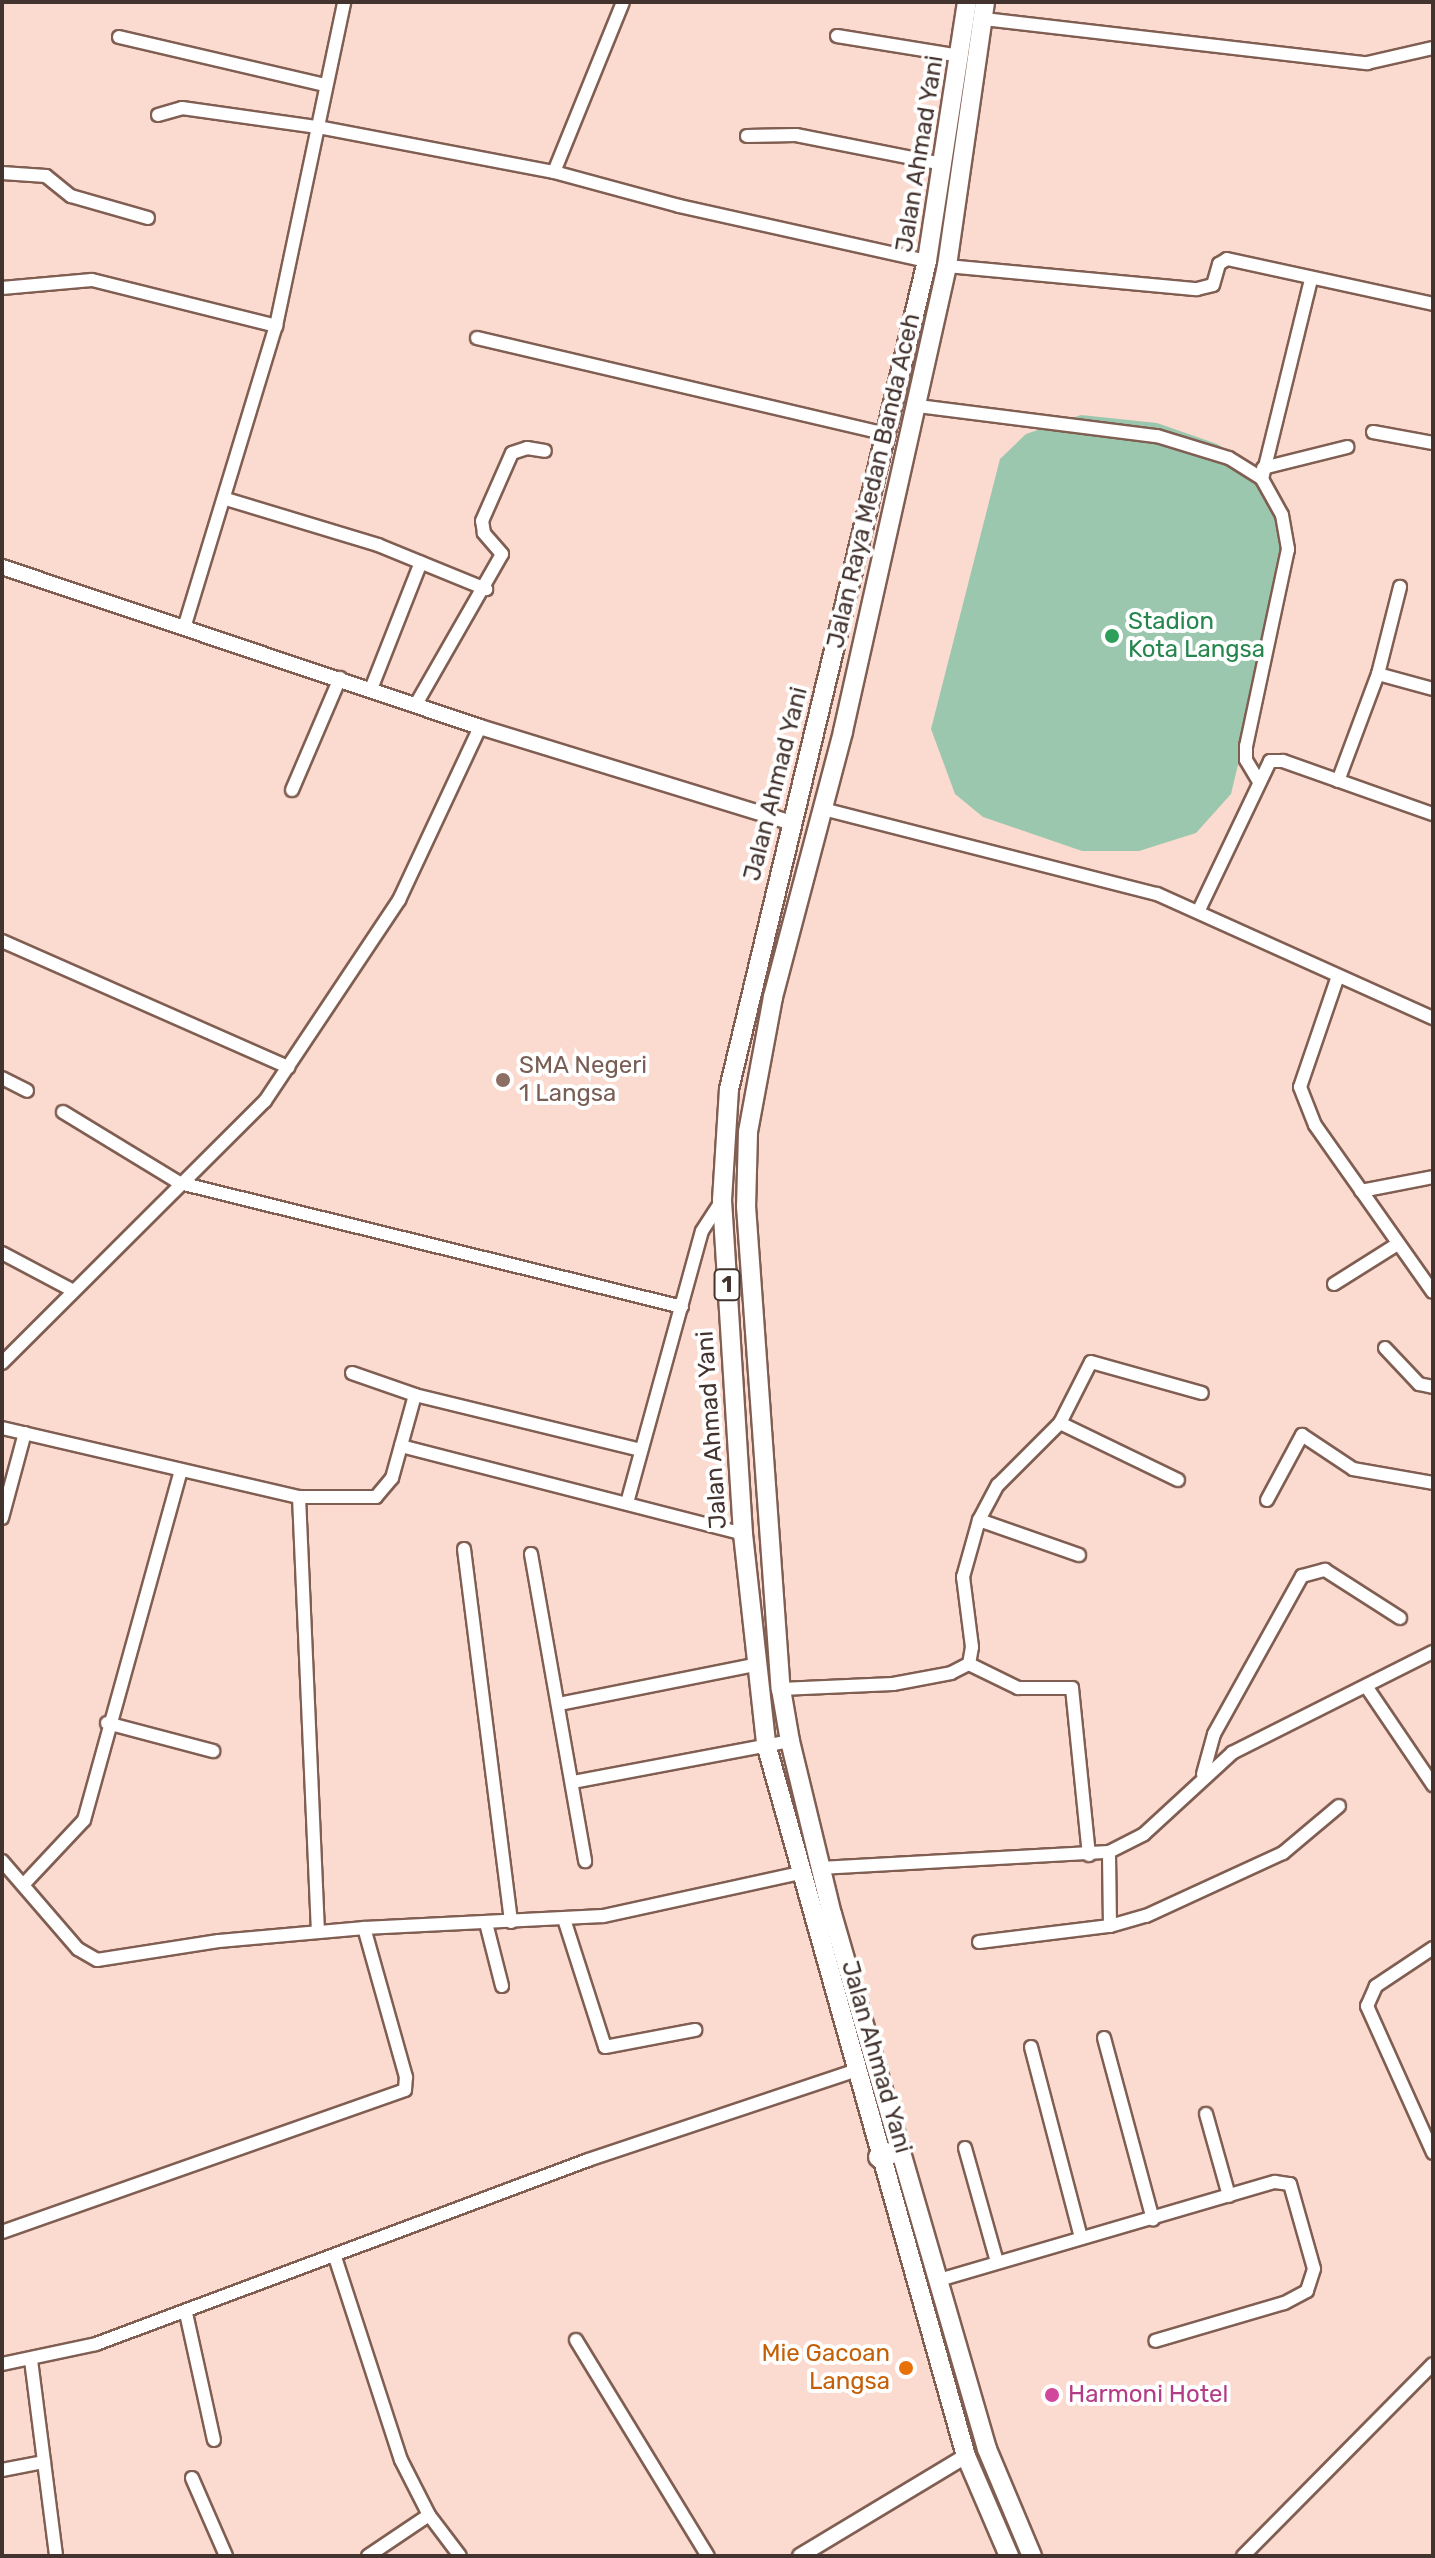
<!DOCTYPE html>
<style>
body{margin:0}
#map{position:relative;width:1435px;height:2558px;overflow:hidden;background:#fbdbd0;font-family:Rubik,sans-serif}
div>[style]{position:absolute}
.green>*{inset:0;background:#9bc7af}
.roads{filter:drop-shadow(2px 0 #805e52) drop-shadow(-2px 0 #805e52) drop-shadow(0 2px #805e52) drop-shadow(0 -2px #805e52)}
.minor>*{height:12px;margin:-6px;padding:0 6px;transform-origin:6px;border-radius:6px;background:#fff}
.tertiary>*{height:14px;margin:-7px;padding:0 7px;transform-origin:7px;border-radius:7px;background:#fff}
.primary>*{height:18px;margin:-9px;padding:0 9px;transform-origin:9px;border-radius:9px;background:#fff}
.trunk>*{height:20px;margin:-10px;padding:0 10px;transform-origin:10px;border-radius:10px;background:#fff}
.dots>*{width:22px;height:22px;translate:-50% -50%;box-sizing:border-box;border:4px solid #fff;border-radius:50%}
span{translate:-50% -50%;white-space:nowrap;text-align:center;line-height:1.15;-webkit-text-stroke:8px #fff;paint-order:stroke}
.shield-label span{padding:2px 6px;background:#fff;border:2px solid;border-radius:6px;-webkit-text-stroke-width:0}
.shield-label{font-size:22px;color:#43332e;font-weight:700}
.street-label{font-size:24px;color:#43332e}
.leisure-label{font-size:24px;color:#27864d}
.left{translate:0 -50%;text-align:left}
.education-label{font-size:24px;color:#785e54}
.food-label{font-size:24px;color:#c56008}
.right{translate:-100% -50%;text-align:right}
.hotel-label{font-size:24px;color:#b23c85}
.frame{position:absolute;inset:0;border:4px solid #43332e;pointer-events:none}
</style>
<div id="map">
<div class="green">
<i style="clip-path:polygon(1081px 415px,1157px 423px,1217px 444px,1256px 467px,1279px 501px,1291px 543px,1231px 794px,1196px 833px,1139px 851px,1082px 851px,983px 817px,955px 794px,931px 729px,1000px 459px,1026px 434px)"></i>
</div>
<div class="roads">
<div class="minor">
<i style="left:984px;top:19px;width:386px;rotate:6.6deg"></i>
<i style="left:1367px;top:63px;width:68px;rotate:-12.8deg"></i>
<i style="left:837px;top:36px;width:126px;rotate:9.2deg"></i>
<i style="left:119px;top:37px;width:212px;rotate:13.1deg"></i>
<i style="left:158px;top:115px;width:25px;rotate:-16deg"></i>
<i style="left:182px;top:108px;width:137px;rotate:8deg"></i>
<i style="left:318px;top:127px;width:240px;rotate:10.8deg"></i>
<i style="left:554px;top:172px;width:130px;rotate:15.2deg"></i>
<i style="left:679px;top:206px;width:254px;rotate:12.5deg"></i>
<i style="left:747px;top:136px;width:49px;rotate:-1.2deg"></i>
<i style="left:796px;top:135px;width:150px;rotate:11.2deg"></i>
<i style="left:554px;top:172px;width:183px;rotate:-67.9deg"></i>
<i style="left:2px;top:173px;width:44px;rotate:3.9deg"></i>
<i style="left:46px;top:176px;width:32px;rotate:39deg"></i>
<i style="left:71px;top:196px;width:80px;rotate:15.9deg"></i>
<i style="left:947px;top:266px;width:251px;rotate:5.3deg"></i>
<i style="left:1197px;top:289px;width:16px;rotate:-14deg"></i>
<i style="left:1213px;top:285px;width:22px;rotate:-74deg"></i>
<i style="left:1219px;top:264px;width:9px;rotate:-32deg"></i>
<i style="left:1227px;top:259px;width:211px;rotate:12.3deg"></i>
<i style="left:2px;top:288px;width:90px;rotate:-5.1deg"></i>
<i style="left:92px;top:280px;width:190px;rotate:14deg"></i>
<i style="left:477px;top:338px;width:420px;rotate:13.2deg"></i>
<i style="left:918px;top:406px;width:241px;rotate:7.2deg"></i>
<i style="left:1157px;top:436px;width:75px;rotate:17deg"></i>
<i style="left:1229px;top:458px;width:39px;rotate:32deg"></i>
<i style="left:1262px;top:479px;width:41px;rotate:60.9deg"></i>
<i style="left:1282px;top:515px;width:35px;rotate:80deg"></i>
<i style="left:1288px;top:549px;width:201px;rotate:102deg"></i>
<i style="left:1246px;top:746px;width:14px;rotate:90deg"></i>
<i style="left:1246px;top:760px;width:26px;rotate:59deg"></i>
<i style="left:1373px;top:432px;width:61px;rotate:10.4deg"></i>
<i style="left:1263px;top:468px;width:87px;rotate:-14deg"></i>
<i style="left:1262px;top:479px;width:205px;rotate:-76.2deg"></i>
<i style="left:226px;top:499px;width:159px;rotate:16.8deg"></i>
<i style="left:378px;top:545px;width:117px;rotate:22.2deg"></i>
<i style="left:184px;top:628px;width:316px;rotate:-73.1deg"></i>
<i style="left:276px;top:326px;width:331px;rotate:-78.1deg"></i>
<i style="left:1378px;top:674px;width:57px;rotate:15.3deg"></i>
<i style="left:371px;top:689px;width:136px;rotate:-68.5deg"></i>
<i style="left:415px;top:706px;width:175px;rotate:-60.2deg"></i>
<i style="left:502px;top:554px;width:28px;rotate:-131deg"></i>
<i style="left:484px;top:533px;width:12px;rotate:-99deg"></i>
<i style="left:482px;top:521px;width:74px;rotate:-66.2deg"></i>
<i style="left:512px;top:453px;width:16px;rotate:-18deg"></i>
<i style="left:527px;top:448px;width:18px;rotate:9deg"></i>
<i style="left:1338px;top:781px;width:114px;rotate:-69.5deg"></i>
<i style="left:1378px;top:674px;width:90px;rotate:-75.8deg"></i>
<i style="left:292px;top:790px;width:122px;rotate:-66.8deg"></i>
<i style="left:823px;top:809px;width:345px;rotate:14.3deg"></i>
<i style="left:1157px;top:894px;width:303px;rotate:24.2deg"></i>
<i style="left:1199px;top:910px;width:165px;rotate:-64.5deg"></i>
<i style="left:1270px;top:761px;width:13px"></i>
<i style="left:1283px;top:761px;width:159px;rotate:19.5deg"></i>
<i style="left:2px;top:941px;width:313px;rotate:23.8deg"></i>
<i style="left:1337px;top:979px;width:114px;rotate:108.9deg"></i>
<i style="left:1300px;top:1087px;width:41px;rotate:68.5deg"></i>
<i style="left:1315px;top:1125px;width:204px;rotate:54.8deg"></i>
<i style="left:2px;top:1078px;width:28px;rotate:27deg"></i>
<i style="left:63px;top:1112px;width:137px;rotate:31.3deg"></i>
<i style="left:180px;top:1183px;width:517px;rotate:13.87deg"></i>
<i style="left:1361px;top:1191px;width:73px;rotate:-11deg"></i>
<i style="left:2px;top:1253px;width:79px;rotate:27.9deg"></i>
<i style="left:1334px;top:1284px;width:73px;rotate:-32.2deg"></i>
<i style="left:1385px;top:1348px;width:50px;rotate:46.6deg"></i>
<i style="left:1419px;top:1384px;width:14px;rotate:12deg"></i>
<i style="left:2px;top:1363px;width:371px;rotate:-44.9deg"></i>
<i style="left:265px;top:1101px;width:242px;rotate:-56.3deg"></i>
<i style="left:399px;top:900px;width:191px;rotate:-64.9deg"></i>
<i style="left:352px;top:1373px;width:67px;rotate:19.2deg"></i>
<i style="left:415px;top:1395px;width:232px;rotate:13.7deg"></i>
<i style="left:1060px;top:1423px;width:131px;rotate:25.8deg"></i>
<i style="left:2px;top:1428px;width:305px;rotate:13.1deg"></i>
<i style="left:299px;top:1497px;width:77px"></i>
<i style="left:376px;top:1497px;width:25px;rotate:-50deg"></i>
<i style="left:392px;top:1478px;width:86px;rotate:-74.5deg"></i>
<i style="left:401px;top:1446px;width:353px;rotate:14.4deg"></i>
<i style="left:299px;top:1497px;width:435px;rotate:87.5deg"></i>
<i style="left:1267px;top:1500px;width:74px;rotate:-61.7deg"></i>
<i style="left:1302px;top:1435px;width:61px;rotate:33.7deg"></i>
<i style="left:1353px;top:1469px;width:81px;rotate:9.9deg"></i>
<i style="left:627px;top:1503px;width:282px;rotate:-74.6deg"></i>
<i style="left:702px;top:1231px;width:37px;rotate:-57deg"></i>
<i style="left:2px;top:1518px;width:88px;rotate:-74.9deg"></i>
<i style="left:979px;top:1520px;width:106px;rotate:19.3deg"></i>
<i style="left:464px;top:1549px;width:376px;rotate:82.8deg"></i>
<i style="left:531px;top:1554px;width:312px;rotate:80deg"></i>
<i style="left:969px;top:1664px;width:55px;rotate:26.1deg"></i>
<i style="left:1018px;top:1688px;width:54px"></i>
<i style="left:1072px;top:1688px;width:168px;rotate:84.2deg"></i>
<i style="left:1366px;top:1686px;width:120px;rotate:55.9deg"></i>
<i style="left:781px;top:1689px;width:112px;rotate:-2.6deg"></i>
<i style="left:893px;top:1684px;width:59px;rotate:-10.7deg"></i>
<i style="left:951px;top:1673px;width:20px;rotate:-27deg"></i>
<i style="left:969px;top:1664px;width:17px;rotate:-80deg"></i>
<i style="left:972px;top:1647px;width:71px;rotate:-97.3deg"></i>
<i style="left:963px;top:1577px;width:59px;rotate:-74.3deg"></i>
<i style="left:979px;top:1520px;width:40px;rotate:-62deg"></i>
<i style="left:998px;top:1485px;width:88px;rotate:-45deg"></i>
<i style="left:1060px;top:1423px;width:68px;rotate:-63.1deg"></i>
<i style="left:1091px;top:1362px;width:115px;rotate:15.6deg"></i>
<i style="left:559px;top:1704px;width:199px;rotate:-11.3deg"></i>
<i style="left:107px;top:1723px;width:110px;rotate:14.8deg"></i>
<i style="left:1203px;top:1774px;width:41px;rotate:-74.6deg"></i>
<i style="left:1214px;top:1734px;width:181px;rotate:-60.9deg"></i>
<i style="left:1302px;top:1576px;width:24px;rotate:-15deg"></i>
<i style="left:1325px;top:1570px;width:89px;rotate:32.6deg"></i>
<i style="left:573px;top:1782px;width:221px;rotate:-10.7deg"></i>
<i style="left:2px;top:1861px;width:116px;rotate:49.2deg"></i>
<i style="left:78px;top:1949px;width:22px;rotate:30deg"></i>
<i style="left:97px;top:1960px;width:123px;rotate:-8.9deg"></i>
<i style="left:219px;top:1941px;width:146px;rotate:-5.1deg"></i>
<i style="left:364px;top:1928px;width:239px;rotate:-2.9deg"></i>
<i style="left:603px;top:1916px;width:202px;rotate:-12.3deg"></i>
<i style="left:820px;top:1868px;width:289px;rotate:-3.2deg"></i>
<i style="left:1109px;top:1852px;width:39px;rotate:-27deg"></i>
<i style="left:1144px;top:1834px;width:120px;rotate:-42.6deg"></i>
<i style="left:1232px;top:1753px;width:225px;rotate:-26.7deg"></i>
<i style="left:23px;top:1885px;width:89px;rotate:-46.8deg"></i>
<i style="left:84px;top:1820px;width:362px;rotate:-74.5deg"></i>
<i style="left:564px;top:1919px;width:134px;rotate:72.2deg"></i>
<i style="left:605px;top:2047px;width:92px;rotate:-10.7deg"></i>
<i style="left:486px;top:1923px;width:65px;rotate:75.7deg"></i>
<i style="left:1110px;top:1926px;width:37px;rotate:-16deg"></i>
<i style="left:1146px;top:1916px;width:151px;rotate:-24.7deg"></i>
<i style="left:1283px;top:1853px;width:73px;rotate:-40deg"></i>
<i style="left:979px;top:1942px;width:132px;rotate:-7deg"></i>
<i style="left:1110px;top:1926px;width:74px;rotate:-90.8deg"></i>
<i style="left:1433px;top:1948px;width:69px;rotate:146.3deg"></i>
<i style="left:1376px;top:1986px;width:22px;rotate:114deg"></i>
<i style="left:1367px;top:2006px;width:161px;rotate:65.8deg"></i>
<i style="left:1104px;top:2038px;width:188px;rotate:74.9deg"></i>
<i style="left:1031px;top:2047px;width:196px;rotate:75.3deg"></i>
<i style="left:1206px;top:2114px;width:85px;rotate:74.3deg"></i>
<i style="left:965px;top:2148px;width:118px;rotate:74.3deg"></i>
<i style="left:2px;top:2232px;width:427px;rotate:-19.4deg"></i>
<i style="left:405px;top:2090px;width:13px;rotate:-86deg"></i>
<i style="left:406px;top:2077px;width:155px;rotate:-105.7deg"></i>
<i style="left:335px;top:2257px;width:213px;rotate:72deg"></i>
<i style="left:401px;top:2460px;width:62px;rotate:63deg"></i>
<i style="left:429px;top:2515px;width:51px;rotate:52.9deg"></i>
<i style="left:939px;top:2280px;width:350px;rotate:-16.3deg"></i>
<i style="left:1275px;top:2182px;width:15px;rotate:8deg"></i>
<i style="left:1290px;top:2184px;width:88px;rotate:74.2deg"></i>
<i style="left:1314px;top:2269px;width:23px;rotate:108deg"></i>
<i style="left:1307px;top:2291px;width:26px;rotate:152deg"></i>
<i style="left:1284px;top:2303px;width:134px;rotate:163.6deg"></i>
<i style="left:186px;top:2313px;width:130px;rotate:77.6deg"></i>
<i style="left:576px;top:2340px;width:253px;rotate:58.6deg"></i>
<i style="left:31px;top:2360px;width:198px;rotate:82.7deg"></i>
<i style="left:2px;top:2364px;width:96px;rotate:-12deg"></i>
<i style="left:96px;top:2344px;width:525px;rotate:-20.5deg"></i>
<i style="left:588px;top:2160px;width:280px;rotate:-18.5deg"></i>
<i style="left:2px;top:2470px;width:43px;rotate:-10.8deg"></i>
<i style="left:192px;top:2478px;width:85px;rotate:66.4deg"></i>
<i style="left:368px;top:2556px;width:73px;rotate:-33.9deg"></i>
<i style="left:1243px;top:2556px;width:270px;rotate:-45.3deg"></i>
</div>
<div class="tertiary">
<i style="left:2px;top:567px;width:504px;rotate:18.51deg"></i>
<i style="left:480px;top:727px;width:326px;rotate:17.1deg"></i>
<i style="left:800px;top:2556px;width:194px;rotate:-31.1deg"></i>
</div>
<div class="primary">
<i style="left:967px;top:2px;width:262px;rotate:98.8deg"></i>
<i style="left:927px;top:261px;width:851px;rotate:103.45deg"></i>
<i style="left:729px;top:1089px;width:111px;rotate:93.6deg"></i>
<i style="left:722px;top:1200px;width:335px;rotate:86.4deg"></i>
<i style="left:743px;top:1534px;width:211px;rotate:83.7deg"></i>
<i style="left:766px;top:1744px;width:740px;rotate:74.31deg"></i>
<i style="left:966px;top:2456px;width:109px;rotate:66.7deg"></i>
<i style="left:985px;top:2px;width:267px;rotate:98.2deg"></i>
<i style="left:947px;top:266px;width:477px;rotate:102.6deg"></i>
<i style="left:843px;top:732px;width:274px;rotate:104.8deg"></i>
<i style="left:773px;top:997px;width:137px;rotate:100.5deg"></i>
<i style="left:748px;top:1132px;width:74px;rotate:91.5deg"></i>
<i style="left:746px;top:1206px;width:484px;rotate:85.9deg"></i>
<i style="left:781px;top:1689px;width:53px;rotate:80.2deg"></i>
<i style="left:790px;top:1741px;width:178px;rotate:76.4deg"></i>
<i style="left:832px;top:1914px;width:557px;rotate:73.84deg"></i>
<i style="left:987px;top:2449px;width:116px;rotate:67.2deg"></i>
</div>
<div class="trunk">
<i style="left:879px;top:2157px;width:23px;rotate:-18deg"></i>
</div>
</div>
<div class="dots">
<i style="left:1112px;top:636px;background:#2e9e5b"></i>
<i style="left:503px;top:1080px;background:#8d6e63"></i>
<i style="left:906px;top:2368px;background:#e8710a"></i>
<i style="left:1052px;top:2395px;background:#d1479c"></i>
</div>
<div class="shield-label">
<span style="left:727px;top:1285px">1</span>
</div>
<div class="street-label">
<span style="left:920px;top:154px;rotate:-81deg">Jalan Ahmad Yani</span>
<span style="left:874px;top:481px;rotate:-77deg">Jalan Raya Medan Banda Aceh</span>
<span style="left:776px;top:784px;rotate:-76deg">Jalan Ahmad Yani</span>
<span style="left:712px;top:1430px;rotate:-94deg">Jalan Ahmad Yani</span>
<span style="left:876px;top:2057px;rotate:74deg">Jalan Ahmad Yani</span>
</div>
<div class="leisure-label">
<span class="left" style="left:1128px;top:636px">Stadion<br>Kota Langsa</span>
</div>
<div class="education-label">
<span class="left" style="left:519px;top:1080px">SMA Negeri<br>1 Langsa</span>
</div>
<div class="food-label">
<span class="right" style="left:890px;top:2368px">Mie Gacoan<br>Langsa</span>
</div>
<div class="hotel-label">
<span class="left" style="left:1068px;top:2395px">Harmoni Hotel</span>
</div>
<div class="frame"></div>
</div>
